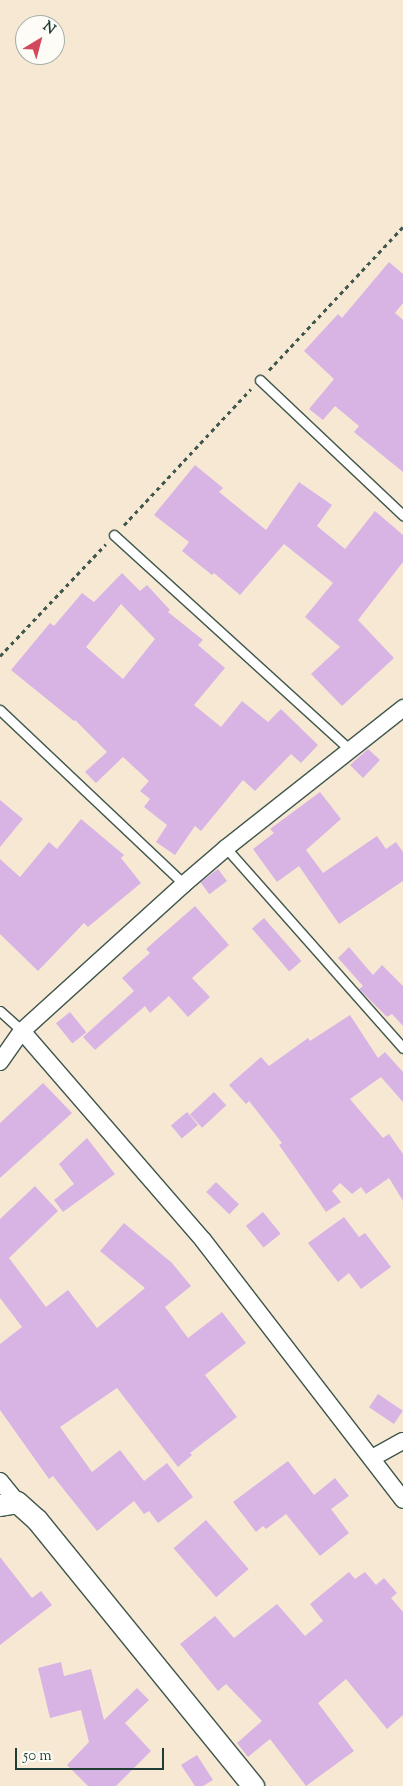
<!DOCTYPE html>
<style>
body{margin:0}
#map{position:relative;width:403px;height:1786px;overflow:hidden;background:#f7e8d4;font-family:"Sorts Mill Goudy",serif}
div>[style]{position:absolute}
.building>*{inset:0;background:#d8b4e5;transform-origin:0 0}
.path>*{height:3px;margin-top:-1.5px;transform-origin:0;background:repeating-linear-gradient(90deg,#3f574c 0 4px,transparent 0 8px)}
.roads{filter:drop-shadow(1px 0 #3f574c) drop-shadow(-1px 0 #3f574c) drop-shadow(0 1px #3f574c) drop-shadow(0 -1px #3f574c)}
.service>*{height:9px;margin:-4.5px;padding:0 4.5px;transform-origin:4.5px;border-radius:4.5px;background:#fff}
.minor>*{height:16px;margin:-8px;padding:0 8px;transform-origin:8px;border-radius:8px;background:#fff}
.tertiary>*{height:21px;margin:-10.5px;padding:0 10.5px;transform-origin:10.5px;border-radius:10.5px;background:#fff}
span{translate:-50% -50%;white-space:nowrap;text-align:center;line-height:1.15;-webkit-text-stroke:5px #fdfcf7;paint-order:stroke}
.north{position:absolute;left:15px;top:15px;width:50px;height:50px;box-sizing:border-box;background:#fdfcf7;border:1px solid #a4b0a9;border-radius:50%;rotate:37deg;font-size:14px;font-weight:700;line-height:20px;text-align:center;color:#1f3d34}
.north::after{content:'';display:block;margin:auto;width:18px;height:22px;background:#d1495b;clip-path:polygon(50% 0,100% 100%,50% 72%,0 100%)}
.scale{position:absolute;left:15px;top:1748px;width:149px;height:22px;box-sizing:border-box;border:2px solid #1f3d34;border-top:0;padding-left:6px;font-size:15px;line-height:18px;white-space:nowrap;color:#1f3d34;-webkit-text-stroke:4px #fdfcf7;paint-order:stroke}
</style>
<div id="map">
<div class="building">
<i style="clip-path:polygon(389px 262px,403px 274px,403px 303px,395px 313px,403px 320px,403px 472px,354px 432px,359px 426px,335px 406px,323px 420px,309px 409px,334px 379px,304px 351px,338px 314px,342px 318px)"></i>
<i style="clip-path:polygon(195px 465px,223px 488px,219px 492px,266px 530px,299px 482px,332px 505px,317px 526px,345px 549px,375px 511px,403px 535px,403px 562px,358px 620px,394px 658px,342px 706px,311px 674px,340px 647px,305px 617px,333px 583px,284px 544px,240px 595px,214px 573px,212px 575px,182px 551px,189px 542px,154px 515px)"></i>
<i style="clip-path:polygon(evenodd,122px 573px,140px 591px,147px 585px,170px 610px,168px 612px,203px 640px,198px 645px,225px 668px,194px 705px,221px 727px,242px 701px,268px 722px,281px 709px,318px 745px,301px 763px,291px 754px,255px 791px,243px 780px,201px 831px,195px 826px,175px 855px,156px 842px,167px 825px,144px 807px,150px 799px,140px 791px,149px 781px,123px 757px,96px 783px,85px 772px,107px 752px,75px 720px,74px 721px,11px 670px,50px 623px,54px 626px,82px 593px,94px 602px,122px 573px,121px 604px,155px 639px,123px 679px,86px 647px,121px 604px)"></i>
<i style="clip-path:polygon(368px 749px,380px 760px,363px 778px,350px 765px)"></i>
<i style="clip-path:polygon(320px 792px,341px 819px,306px 850px,323px 873px,377px 836px,386px 849px,396px 842px,403px 852px,403px 881px,339px 924px,299px 866px,277px 882px,253px 849px,274px 833px,270px 829px)"></i>
<i style="clip-path:polygon(0 800px,23px 819px,0 847px)"></i>
<i style="clip-path:polygon(81px 819px,124px 855px,121px 858px,141px 883px,88px 927px,84px 923px,38px 971px,0 934px,0 859px,20px 877px,49px 842px,57px 849px)"></i>
<i style="left:218px;top:869px;width:15px;height:22px;rotate:53deg"></i>
<i style="clip-path:polygon(195px 906px,229px 945px,192px 978px,210px 997px,188px 1017px,169px 996px,150px 1013px,145px 1006px,95px 1050px,83px 1037px,134px 991px,122px 978px,150px 953px,146px 949px)"></i>
<i style="left:264px;top:918px;width:57px;height:16px;rotate:49deg"></i>
<i style="clip-path:polygon(349px 947px,373px 975px,382px 965px,403px 986px,403px 1026px,392px 1014px,387px 1017px,359px 989px,363px 986px,338px 958px)"></i>
<i style="left:70px;top:1012px;width:26px;height:18px;rotate:51deg"></i>
<i style="clip-path:polygon(350px 1015px,378px 1058px,385px 1052px,403px 1072px,403px 1102px,381px 1077px,350px 1099px,383px 1138px,389px 1134px,403px 1154px,403px 1201px,389px 1178px,366px 1194px,361px 1187px,352px 1194px,340px 1183px,332px 1191px,341px 1202px,326px 1212px,279px 1145px,282px 1143px,249px 1101px,246px 1104px,229px 1085px,261px 1057px,269px 1066px,308px 1038px,310px 1041px)"></i>
<i style="clip-path:polygon(43px 1083px,72px 1113px,0 1178px,0 1123px)"></i>
<i style="left:214px;top:1092px;width:18px;height:33px;rotate:47deg"></i>
<i style="left:187px;top:1112px;width:17px;height:21px;rotate:50deg"></i>
<i style="clip-path:polygon(87px 1138px,115px 1174px,63px 1212px,54px 1200px,74px 1184px,59px 1164px)"></i>
<i style="left:216px;top:1182px;width:32px;height:14px;rotate:44deg"></i>
<i style="clip-path:polygon(35px 1186px,58px 1211px,9px 1258px,46px 1307px,68px 1290px,97px 1328px,145px 1288px,100px 1251px,124px 1223px,172px 1263px,191px 1286px,165px 1307px,188px 1338px,222px 1312px,246px 1343px,205px 1375px,237px 1417px,190px 1453px,192px 1455px,178px 1467px,117px 1388px,60px 1427px,92px 1472px,120px 1450px,144px 1481px,167px 1463px,193px 1497px,158px 1523px,149px 1511px,144px 1514px,134px 1501px,97px 1531px,53px 1476px,49px 1479px,0 1410px,0 1344px,22px 1327px,0 1298px,0 1219px)"></i>
<i style="left:263px;top:1212px;width:28px;height:22px;rotate:51deg"></i>
<i style="clip-path:polygon(344px 1217px,359px 1237px,365px 1233px,391px 1267px,361px 1289px,349px 1273px,338px 1282px,308px 1243px)"></i>
<i style="left:378px;top:1394px;width:30px;height:16px;rotate:34deg"></i>
<i style="clip-path:polygon(288px 1461px,314px 1495px,335px 1478px,349px 1496px,331px 1509px,349px 1533px,320px 1556px,286px 1514px,266px 1529px,263px 1526px,256px 1532px,233px 1502px)"></i>
<i style="left:206px;top:1520px;width:65px;height:43px;rotate:49deg"></i>
<i style="clip-path:polygon(0 1557px,32px 1598px,41px 1591px,52px 1605px,0 1645px)"></i>
<i style="clip-path:polygon(349px 1572px,355px 1579px,365px 1572px,376px 1585px,384px 1578px,397px 1593px,391px 1598px,403px 1612px,403px 1715px,387px 1729px,346px 1679px,318px 1703px,354px 1751px,306px 1786px,270px 1739px,248px 1757px,237px 1743px,262px 1721px,226px 1684px,218px 1691px,180px 1644px,215px 1616px,234px 1638px,277px 1604px,305px 1636px,323px 1621px,310px 1604px)"></i>
<i style="clip-path:polygon(61px 1662px,64px 1676px,91px 1669px,104px 1720px,137px 1688px,149px 1700px,125px 1723px,151px 1751px,116px 1786px,88px 1786px,67px 1765px,89px 1742px,81px 1710px,50px 1718px,38px 1668px)"></i>
<i style="clip-path:polygon(197px 1755px,213px 1780px,203px 1786px,195px 1786px,181px 1765px)"></i>
</div>
<div class="path">
<i style="left:269px;top:370px;width:196px;rotate:-46.9deg"></i>
<i style="left:124px;top:525px;width:186px;rotate:-47deg"></i>
<i style="left:0;top:656px;width:154px;rotate:-46.6deg"></i>
</div>
<div class="roads">
<div class="service">
<i style="left:260px;top:380px;width:197px;rotate:43.4deg"></i>
<i style="left:114px;top:535px;width:319px;rotate:42.3deg"></i>
<i style="left:0;top:710px;width:253px;rotate:43.4deg"></i>
<i style="left:226px;top:848px;width:267px;rotate:48.5deg"></i>
<i style="left:0;top:1011px;width:30px;rotate:42deg"></i>
</div>
<div class="minor">
<i style="left:22px;top:1031px;width:276px;rotate:49.1deg"></i>
<i style="left:203px;top:1240px;width:328px;rotate:52.4deg"></i>
<i style="left:0;top:1062px;width:38px;rotate:-55deg"></i>
<i style="left:22px;top:1031px;width:219px;rotate:-42.2deg"></i>
<i style="left:184px;top:884px;width:55px;rotate:-40.6deg"></i>
<i style="left:226px;top:848px;width:226px;rotate:-38.3deg"></i>
<i style="left:372px;top:1458px;width:35px;rotate:-29deg"></i>
<i style="left:0;top:1481px;width:27px;rotate:51deg"></i>
</div>
<div class="tertiary">
<i style="left:0;top:1505px;width:17px;rotate:-10deg"></i>
<i style="left:17px;top:1502px;width:27px;rotate:42deg"></i>
<i style="left:37px;top:1520px;width:343px;rotate:50.9deg"></i>
</div>
</div>
<div class="north">N</div>
<div class="scale">50 m</div>
</div>
